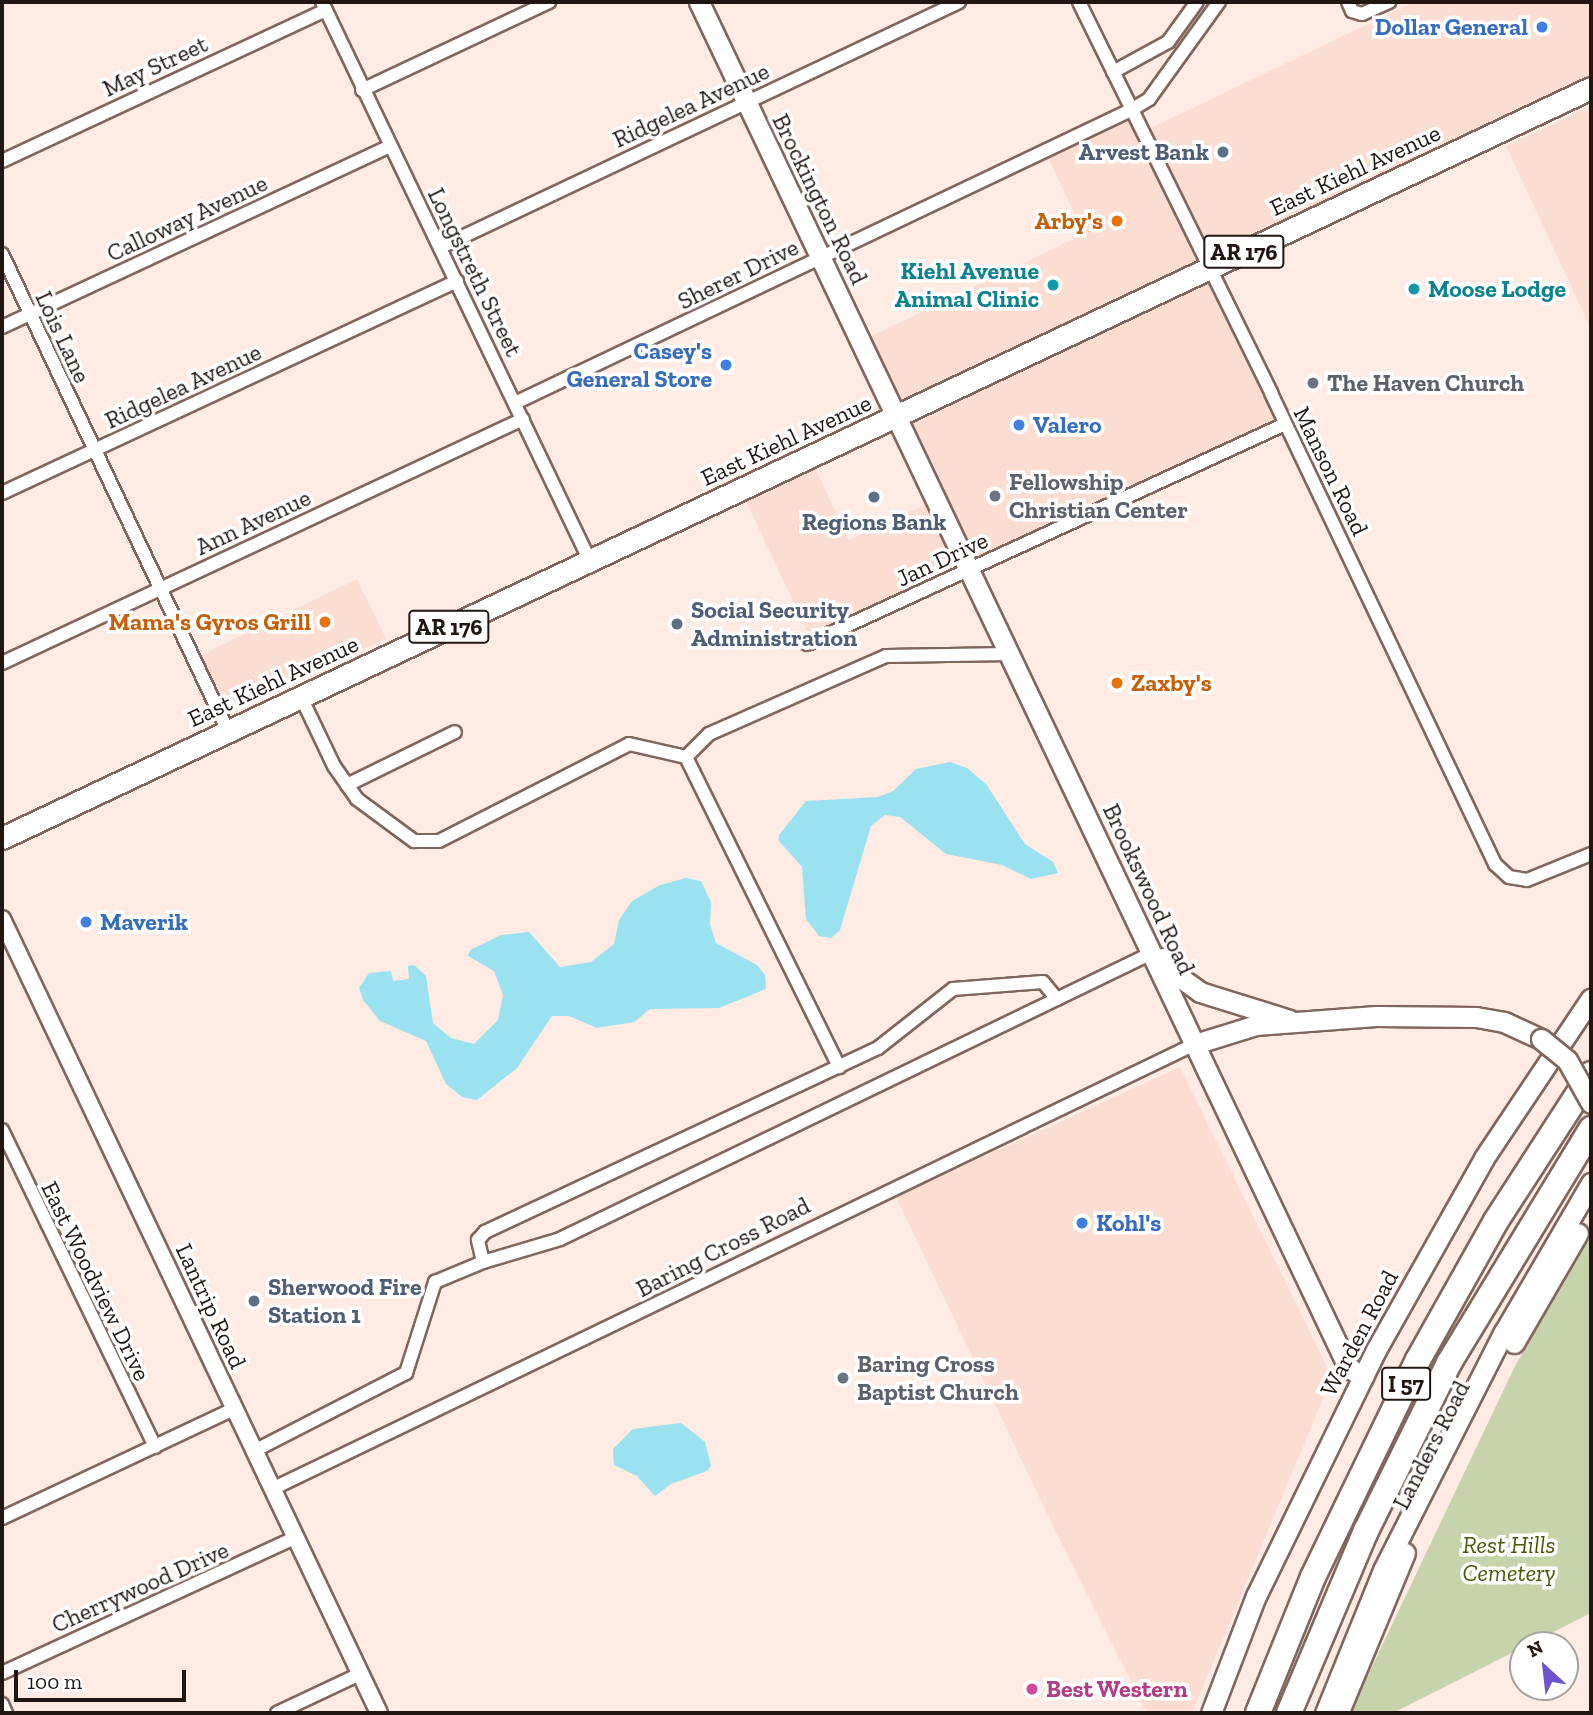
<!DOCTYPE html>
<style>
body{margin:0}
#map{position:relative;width:1593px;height:1715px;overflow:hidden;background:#feebe4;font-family:"Zilla Slab",serif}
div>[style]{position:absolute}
.built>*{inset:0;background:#fcddd2;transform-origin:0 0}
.green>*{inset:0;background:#c7d4ab}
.water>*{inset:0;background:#9be2f0}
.roads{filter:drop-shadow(2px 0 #80665c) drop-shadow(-2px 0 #80665c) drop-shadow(0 2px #80665c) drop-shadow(0 -2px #80665c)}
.minor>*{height:12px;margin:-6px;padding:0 6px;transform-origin:6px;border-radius:6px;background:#fff}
.tertiary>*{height:16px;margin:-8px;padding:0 8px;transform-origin:8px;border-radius:8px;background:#fff}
.secondary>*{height:19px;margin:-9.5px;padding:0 9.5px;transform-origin:9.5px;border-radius:9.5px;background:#fff}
.primary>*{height:21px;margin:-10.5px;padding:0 10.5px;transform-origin:10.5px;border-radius:10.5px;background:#fff}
.motorway>*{height:24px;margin:-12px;padding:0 12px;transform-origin:12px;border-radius:12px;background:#fff}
.bridges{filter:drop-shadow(2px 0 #80665c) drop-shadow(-2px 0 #80665c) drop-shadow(0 2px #80665c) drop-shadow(0 -2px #80665c)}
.secondary-bridge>*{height:19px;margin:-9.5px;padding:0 9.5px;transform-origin:9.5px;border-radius:9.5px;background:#fff}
.dots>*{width:19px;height:19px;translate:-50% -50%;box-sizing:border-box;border:4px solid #fff;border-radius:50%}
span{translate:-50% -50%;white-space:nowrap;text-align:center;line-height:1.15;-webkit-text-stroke:7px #fff;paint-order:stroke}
.shield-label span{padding:2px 5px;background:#fff;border:2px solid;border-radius:5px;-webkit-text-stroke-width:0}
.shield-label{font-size:23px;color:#211612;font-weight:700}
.shop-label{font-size:24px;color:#366cbe;font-weight:700}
.right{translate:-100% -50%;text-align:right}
.left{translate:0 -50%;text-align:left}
.street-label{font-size:24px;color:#211612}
.service-label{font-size:24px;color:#4e5e75;font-weight:700}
.food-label{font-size:24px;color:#c56008;font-weight:700}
.culture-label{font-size:24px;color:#0d838f;font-weight:700}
.worship-label{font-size:24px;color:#5b616d;font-weight:700}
.park-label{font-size:24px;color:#485a07;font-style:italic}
.hotel-label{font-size:24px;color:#b23c85;font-weight:700}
.frame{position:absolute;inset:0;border:4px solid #211612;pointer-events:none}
.north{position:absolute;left:1509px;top:1631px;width:70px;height:70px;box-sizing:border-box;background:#fff;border:2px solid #a6a2a0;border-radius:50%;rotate:333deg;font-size:19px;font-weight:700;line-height:28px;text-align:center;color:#211612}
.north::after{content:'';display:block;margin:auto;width:24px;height:32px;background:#6c54ce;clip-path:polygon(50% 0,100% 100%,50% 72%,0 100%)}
.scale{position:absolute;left:14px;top:1670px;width:172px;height:32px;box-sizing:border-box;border:4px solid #211612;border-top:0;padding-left:9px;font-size:21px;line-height:24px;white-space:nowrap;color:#211612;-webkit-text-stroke:5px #fff;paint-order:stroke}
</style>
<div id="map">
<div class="built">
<i style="clip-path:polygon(1414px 2px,1591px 2px,1591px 88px,1208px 269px,1285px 424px,972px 574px,861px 341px,1084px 234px,1045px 151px,1131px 110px,1142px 113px,1151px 128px)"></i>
<i style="clip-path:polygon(1591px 106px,1591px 329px,1506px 146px)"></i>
<i style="clip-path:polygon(814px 466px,849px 540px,926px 504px,960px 576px,814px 646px,745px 499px)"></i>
<i style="left:357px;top:579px;width:66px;height:183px;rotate:64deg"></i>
<i style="clip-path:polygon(1180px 1067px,1332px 1377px,1192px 1713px,1153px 1713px,1145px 1709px,1054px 1528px,896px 1197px)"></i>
</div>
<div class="green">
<i style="clip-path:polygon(1591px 1237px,1591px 1613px,1393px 1713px,1350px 1713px,1515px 1366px)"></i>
</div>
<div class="water">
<i style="clip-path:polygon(950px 762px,967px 768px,986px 784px,1025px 844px,1053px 862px,1058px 873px,1031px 879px,1002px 865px,946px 854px,900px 817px,885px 815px,871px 826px,840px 930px,831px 938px,819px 936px,806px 919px,802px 867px,778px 840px,779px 835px,806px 801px,878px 797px,893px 791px,916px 769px)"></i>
<i style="clip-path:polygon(686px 878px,701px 881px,711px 902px,710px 924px,716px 943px,757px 965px,765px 975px,766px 989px,719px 1008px,650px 1009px,634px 1022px,597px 1028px,569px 1016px,552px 1016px,517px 1068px,477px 1100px,462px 1097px,446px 1084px,426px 1041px,380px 1021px,363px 1000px,359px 988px,369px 973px,391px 971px,393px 981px,409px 979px,408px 966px,414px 965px,426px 976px,433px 1023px,451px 1038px,474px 1044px,498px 1020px,503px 995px,494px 971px,468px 956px,470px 950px,501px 935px,529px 932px,560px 967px,591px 962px,614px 944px,619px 920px,632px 901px,660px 885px)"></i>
<i style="clip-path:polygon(681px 1423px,705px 1442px,711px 1466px,707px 1471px,671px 1484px,655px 1496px,637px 1476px,614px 1465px,613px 1449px,633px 1429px)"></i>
</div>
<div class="roads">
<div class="minor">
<i style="left:322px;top:2px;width:620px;rotate:64.39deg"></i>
<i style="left:1079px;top:2px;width:436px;rotate:63.8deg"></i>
<i style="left:1271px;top:393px;width:522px;rotate:64.56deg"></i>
<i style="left:1495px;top:864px;width:19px;rotate:43deg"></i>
<i style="left:1509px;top:877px;width:18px;rotate:9deg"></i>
<i style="left:1527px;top:880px;width:69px;rotate:-22.1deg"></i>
<i style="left:1348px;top:2px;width:10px;rotate:66deg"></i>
<i style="left:1352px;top:11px;width:10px;rotate:17deg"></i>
<i style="left:1362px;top:14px;width:30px;rotate:-24deg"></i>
<i style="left:1113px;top:72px;width:63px;rotate:-28.6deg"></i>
<i style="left:1168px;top:42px;width:49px;rotate:-54.1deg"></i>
<i style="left:362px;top:90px;width:207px;rotate:-25.2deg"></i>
<i style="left:2px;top:161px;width:357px;rotate:-25deg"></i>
<i style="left:441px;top:247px;width:573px;rotate:-25.31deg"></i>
<i style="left:2px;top:254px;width:528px;rotate:64.65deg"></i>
<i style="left:2px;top:327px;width:428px;rotate:-25deg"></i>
<i style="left:515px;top:403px;width:682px;rotate:-25.44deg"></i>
<i style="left:1131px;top:110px;width:21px;rotate:-31deg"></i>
<i style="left:1149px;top:99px;width:120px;rotate:-54.2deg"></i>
<i style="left:2px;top:493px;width:502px;rotate:-24.98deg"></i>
<i style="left:807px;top:644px;width:526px;rotate:-24.71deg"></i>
<i style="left:2px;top:663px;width:575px;rotate:-25.1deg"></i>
<i style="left:301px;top:697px;width:76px;rotate:64.4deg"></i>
<i style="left:334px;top:766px;width:40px;rotate:55.1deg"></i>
<i style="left:357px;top:799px;width:71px;rotate:36.4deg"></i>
<i style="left:414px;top:841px;width:25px"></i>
<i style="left:439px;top:841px;width:213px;rotate:-27deg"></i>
<i style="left:629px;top:744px;width:58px;rotate:12.8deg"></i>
<i style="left:686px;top:757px;width:33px;rotate:-45deg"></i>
<i style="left:709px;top:734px;width:193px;rotate:-23.8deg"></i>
<i style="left:886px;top:656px;width:123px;rotate:-0.9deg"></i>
<i style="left:686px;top:757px;width:346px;rotate:63.7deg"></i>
<i style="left:347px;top:785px;width:120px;rotate:-26.1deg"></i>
<i style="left:2px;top:1130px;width:352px;rotate:64.2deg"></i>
<i style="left:483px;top:1262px;width:23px;rotate:-103deg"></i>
<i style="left:478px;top:1240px;width:11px;rotate:-49deg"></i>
<i style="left:485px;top:1232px;width:434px;rotate:-25.1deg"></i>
<i style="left:878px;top:1048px;width:95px;rotate:-38.2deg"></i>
<i style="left:953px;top:989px;width:90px;rotate:-4.4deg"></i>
<i style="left:1043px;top:982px;width:22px;rotate:51deg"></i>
<i style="left:254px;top:1451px;width:171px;rotate:-27.2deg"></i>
<i style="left:406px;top:1373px;width:96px;rotate:-72.3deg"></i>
<i style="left:435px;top:1282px;width:52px;rotate:-22.6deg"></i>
<i style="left:483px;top:1262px;width:80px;rotate:-16.6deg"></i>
<i style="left:560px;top:1239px;width:657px;rotate:-25.79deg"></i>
<i style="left:272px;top:1489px;width:1025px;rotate:-25.74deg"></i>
<i style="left:2px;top:1518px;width:256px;rotate:-25.2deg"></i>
<i style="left:2px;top:1673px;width:322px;rotate:-24.8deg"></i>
<i style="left:2px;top:1704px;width:10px;rotate:66deg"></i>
<i style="left:277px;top:1713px;width:92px;rotate:-25.2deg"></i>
</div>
<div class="tertiary">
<i style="left:2px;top:919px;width:879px;rotate:64.6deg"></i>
</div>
<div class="secondary">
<i style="left:699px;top:2px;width:1511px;rotate:64.57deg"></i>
<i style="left:1348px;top:1367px;width:18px;rotate:34deg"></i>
<i style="left:1163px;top:958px;width:19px;rotate:54deg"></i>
<i style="left:1174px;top:973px;width:32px;rotate:36deg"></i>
<i style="left:1200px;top:992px;width:94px;rotate:17.3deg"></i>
<i style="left:1195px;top:1044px;width:64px;rotate:-17.3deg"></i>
<i style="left:1256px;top:1025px;width:120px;rotate:-4.3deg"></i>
<i style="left:1376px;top:1016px;width:100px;rotate:0.6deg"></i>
<i style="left:1476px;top:1017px;width:28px;rotate:10deg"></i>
<i style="left:1504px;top:1022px;width:41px;rotate:24.7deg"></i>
<i style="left:1514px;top:1343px;width:127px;rotate:-59.8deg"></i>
<i style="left:1340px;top:1709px;width:169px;rotate:-67.4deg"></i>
<i style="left:1211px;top:1713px;width:125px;rotate:-69deg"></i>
<i style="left:1256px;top:1596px;width:274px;rotate:-64deg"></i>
<i style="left:1376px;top:1350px;width:220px;rotate:-60.6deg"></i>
<i style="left:1484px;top:1158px;width:192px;rotate:-56.2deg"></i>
<i style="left:1325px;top:1713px;width:154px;rotate:-67.9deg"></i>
<i style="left:1383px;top:1570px;width:267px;rotate:-63.1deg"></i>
<i style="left:1504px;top:1332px;width:173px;rotate:-59.7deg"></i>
</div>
<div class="primary">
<i style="left:2px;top:838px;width:1757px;rotate:-25.27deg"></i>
</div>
<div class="motorway">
<i style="left:1258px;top:1713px;width:147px;rotate:-68deg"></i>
<i style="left:1313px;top:1577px;width:241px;rotate:-64.2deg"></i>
<i style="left:1418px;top:1360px;width:159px;rotate:-60.7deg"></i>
<i style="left:1496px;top:1221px;width:175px;rotate:-57.1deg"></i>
<i style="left:1289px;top:1713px;width:198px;rotate:-67.1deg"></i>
<i style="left:1366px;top:1531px;width:187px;rotate:-63.7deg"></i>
<i style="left:1449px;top:1363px;width:274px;rotate:-58.7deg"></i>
</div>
</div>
<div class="bridges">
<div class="secondary-bridge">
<i style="left:1541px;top:1039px;width:33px;rotate:39deg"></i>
<i style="left:1567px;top:1060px;width:49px;rotate:60.8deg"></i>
</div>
</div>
<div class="dots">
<i style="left:1542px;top:27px;background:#3f7fe0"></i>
<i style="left:1223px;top:152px;background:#5c6f8a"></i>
<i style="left:1117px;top:221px;background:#e8710a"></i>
<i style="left:1053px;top:285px;background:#0f9aa8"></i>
<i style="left:1414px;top:289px;background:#0f9aa8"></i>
<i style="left:726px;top:365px;background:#3f7fe0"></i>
<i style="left:1313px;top:383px;background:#6b7280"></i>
<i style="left:1019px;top:425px;background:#3f7fe0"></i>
<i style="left:995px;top:496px;background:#6b7280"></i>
<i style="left:874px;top:497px;background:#5c6f8a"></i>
<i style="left:325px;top:622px;background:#e8710a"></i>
<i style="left:677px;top:624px;background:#5c6f8a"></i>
<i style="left:1117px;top:683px;background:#e8710a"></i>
<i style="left:86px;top:922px;background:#3f7fe0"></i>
<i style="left:1082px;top:1223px;background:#3f7fe0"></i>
<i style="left:254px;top:1301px;background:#5c6f8a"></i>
<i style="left:843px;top:1378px;background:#6b7280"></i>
<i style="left:1032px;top:1689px;background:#d1479c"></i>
</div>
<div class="shield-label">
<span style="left:1244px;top:252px">AR 176</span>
<span style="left:449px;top:627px">AR 176</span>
<span style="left:1406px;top:1384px">I 57</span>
</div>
<div class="shop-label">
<span class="right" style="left:1528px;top:27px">Dollar General</span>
<span class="right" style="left:712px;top:365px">Casey's<br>General Store</span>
<span class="left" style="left:1033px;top:425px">Valero</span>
<span class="left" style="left:100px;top:922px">Maverik</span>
<span class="left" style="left:1096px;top:1223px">Kohl's</span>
</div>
<div class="street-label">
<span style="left:155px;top:66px;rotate:-25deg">May Street</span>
<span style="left:691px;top:105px;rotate:-25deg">Ridgelea Avenue</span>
<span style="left:1355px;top:170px;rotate:-25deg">East Kiehl Avenue</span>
<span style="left:820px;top:199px;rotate:64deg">Brockington Road</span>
<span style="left:187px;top:218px;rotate:-25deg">Calloway Avenue</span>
<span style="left:475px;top:272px;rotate:64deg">Longstreth Street</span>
<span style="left:738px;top:274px;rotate:-26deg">Sherer Drive</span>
<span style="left:63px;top:337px;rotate:65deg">Lois Lane</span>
<span style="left:183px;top:386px;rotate:-25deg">Ridgelea Avenue</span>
<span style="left:786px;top:440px;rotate:-25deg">East Kiehl Avenue</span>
<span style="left:1331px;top:471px;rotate:64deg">Manson Road</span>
<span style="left:253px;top:522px;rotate:-25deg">Ann Avenue</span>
<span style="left:942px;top:559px;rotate:-25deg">Jan Drive</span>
<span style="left:273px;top:681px;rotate:-25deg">East Kiehl Avenue</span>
<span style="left:1149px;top:889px;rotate:65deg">Brookswood Road</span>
<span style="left:723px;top:1247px;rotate:-27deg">Baring Cross Road</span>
<span style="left:96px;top:1281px;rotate:64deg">East Woodview Drive</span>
<span style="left:211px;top:1306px;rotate:65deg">Lantrip Road</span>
<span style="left:1359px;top:1333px;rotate:-62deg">Warden Road</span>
<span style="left:1431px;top:1445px;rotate:-63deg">Landers Road</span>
<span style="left:140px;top:1587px;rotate:-24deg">Cherrywood Drive</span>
</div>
<div class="service-label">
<span class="right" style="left:1209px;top:152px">Arvest Bank</span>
<span style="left:874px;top:522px">Regions Bank</span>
<span class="left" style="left:691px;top:624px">Social Security<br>Administration</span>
<span class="left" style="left:268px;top:1301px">Sherwood Fire<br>Station 1</span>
</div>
<div class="food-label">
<span class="right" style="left:1103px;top:221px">Arby's</span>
<span class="right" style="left:311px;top:622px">Mama's Gyros Grill</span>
<span class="left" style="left:1131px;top:683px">Zaxby's</span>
</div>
<div class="culture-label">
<span class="right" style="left:1039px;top:285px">Kiehl Avenue<br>Animal Clinic</span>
<span class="left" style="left:1428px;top:289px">Moose Lodge</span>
</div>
<div class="worship-label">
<span class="left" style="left:1327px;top:383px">The Haven Church</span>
<span class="left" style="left:1009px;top:496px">Fellowship<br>Christian Center</span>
<span class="left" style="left:857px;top:1378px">Baring Cross<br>Baptist Church</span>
</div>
<div class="park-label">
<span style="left:1509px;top:1559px">Rest Hills<br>Cemetery</span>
</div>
<div class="hotel-label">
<span class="left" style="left:1046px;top:1689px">Best Western</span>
</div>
<div class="frame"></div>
<div class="north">N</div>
<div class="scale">100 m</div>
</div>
